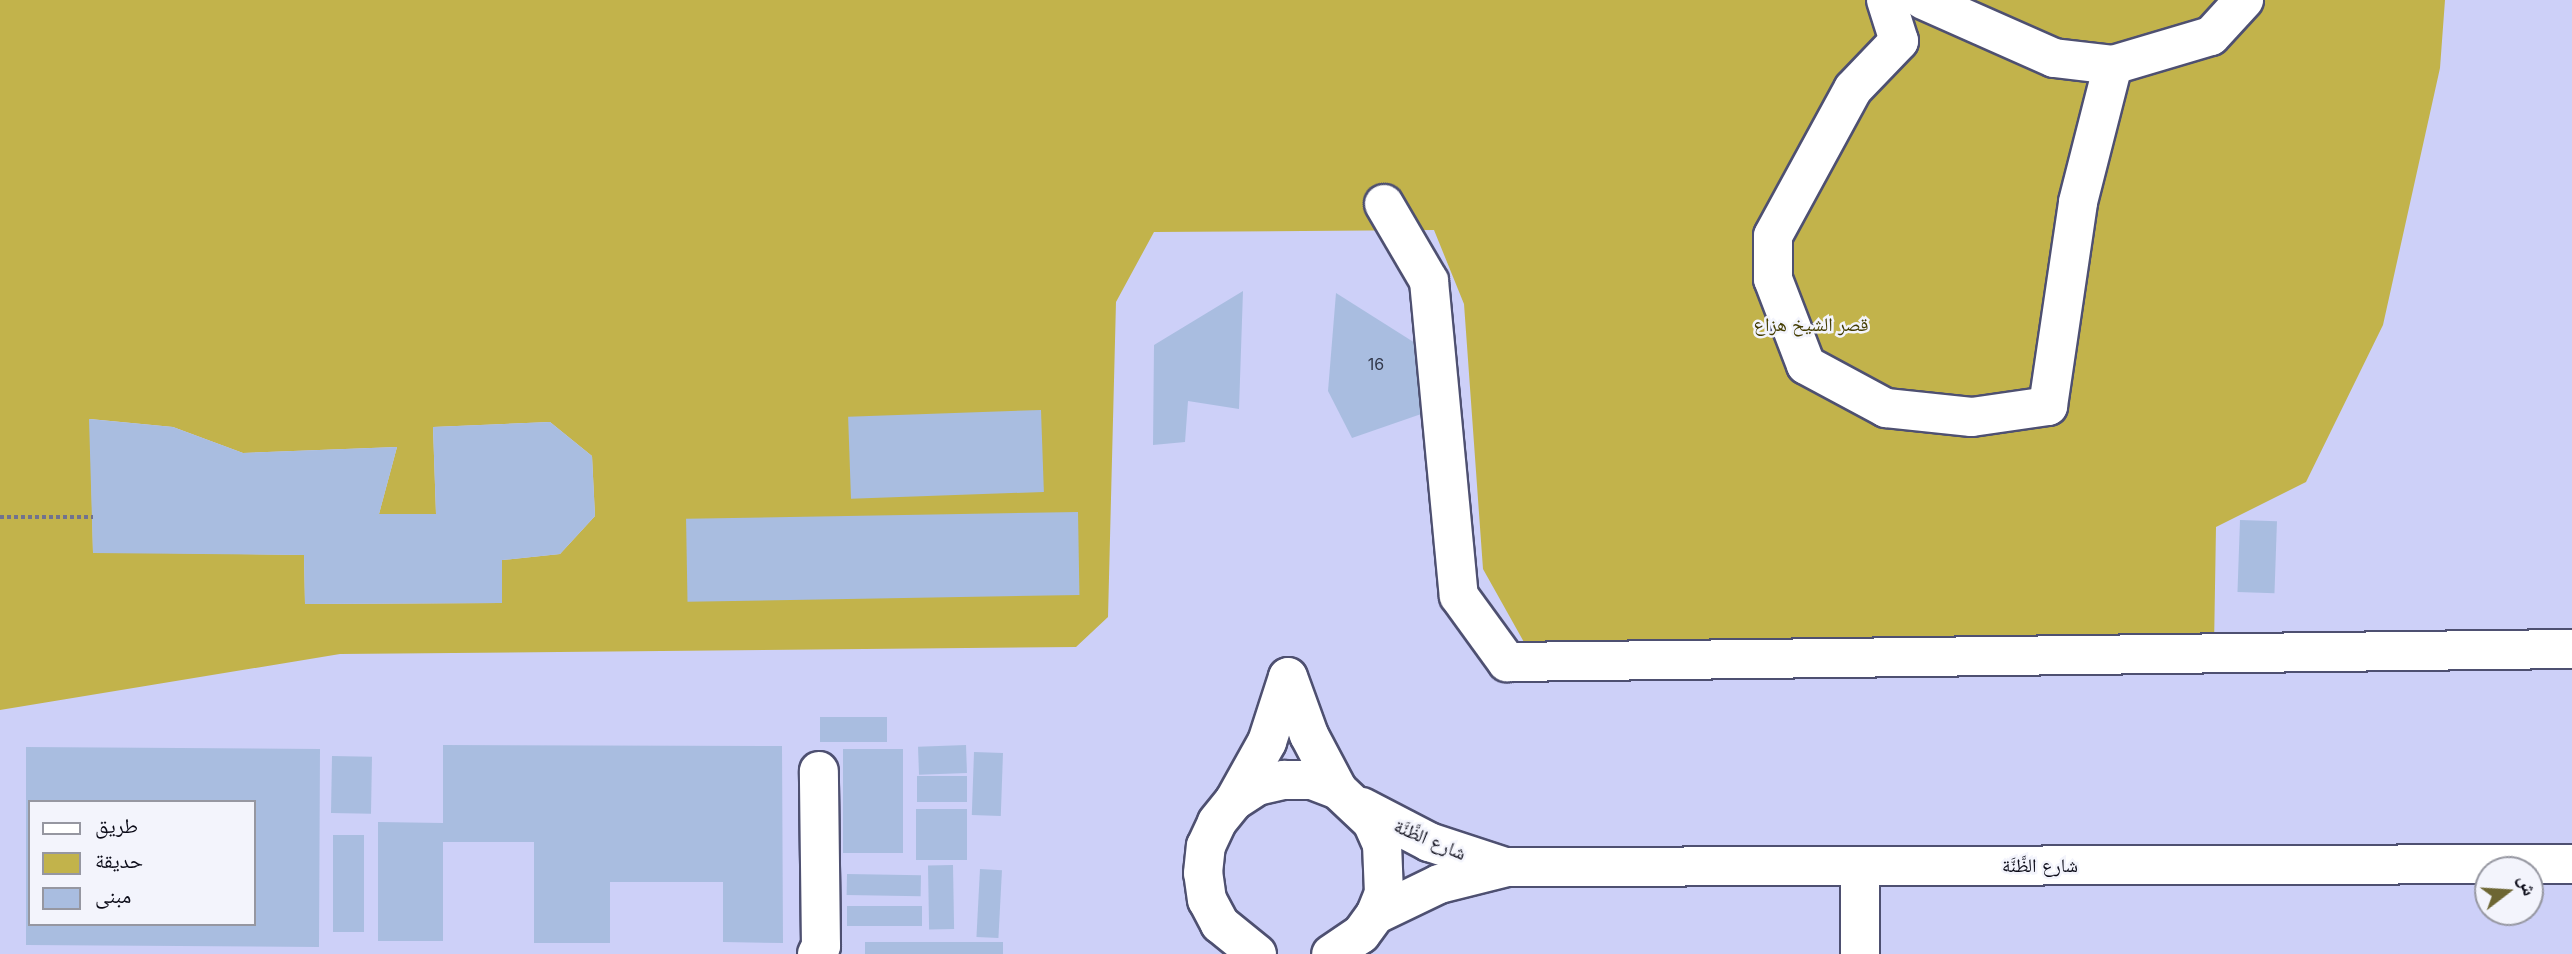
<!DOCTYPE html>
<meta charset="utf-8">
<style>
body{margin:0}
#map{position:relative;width:2572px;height:954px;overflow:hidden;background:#cdd0f8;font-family:Inter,"Noto Naskh Arabic",sans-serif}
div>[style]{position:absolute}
.green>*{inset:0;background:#c2b34b}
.building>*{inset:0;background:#a9bde0;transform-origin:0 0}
.path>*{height:4.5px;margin-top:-2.25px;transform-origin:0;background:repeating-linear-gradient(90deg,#71728e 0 3.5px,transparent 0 7px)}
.roads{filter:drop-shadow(2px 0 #4e5071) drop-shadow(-2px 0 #4e5071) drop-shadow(0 2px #4e5071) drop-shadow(0 -2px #4e5071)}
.minor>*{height:38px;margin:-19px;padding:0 19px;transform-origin:19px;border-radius:19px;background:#fff}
span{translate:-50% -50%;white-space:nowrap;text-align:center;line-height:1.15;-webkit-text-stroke:5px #f3f4fc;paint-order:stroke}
.number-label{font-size:16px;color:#32384a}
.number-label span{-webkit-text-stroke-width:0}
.park-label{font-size:19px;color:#433c00}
.street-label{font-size:19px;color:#0b0b18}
.legend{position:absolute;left:28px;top:800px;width:228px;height:126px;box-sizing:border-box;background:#f3f4fc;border:2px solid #9697a1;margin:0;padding:9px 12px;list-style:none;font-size:21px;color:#0b0b18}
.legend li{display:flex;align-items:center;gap:14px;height:35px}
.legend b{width:35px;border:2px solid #9697a1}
.north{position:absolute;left:2474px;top:856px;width:70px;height:70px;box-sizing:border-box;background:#f3f4fc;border:2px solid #9697a1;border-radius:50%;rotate:73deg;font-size:19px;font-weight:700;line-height:28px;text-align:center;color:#0b0b18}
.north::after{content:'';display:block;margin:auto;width:24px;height:32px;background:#6d6633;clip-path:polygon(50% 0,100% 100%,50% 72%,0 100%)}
</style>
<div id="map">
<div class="green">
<i style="clip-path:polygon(evenodd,0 0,2445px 0,2440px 68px,2383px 325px,2306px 482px,2216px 527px,2214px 647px,1530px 653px,1483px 569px,1464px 304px,1434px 230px,1154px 232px,1116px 302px,1108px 617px,1076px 647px,340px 654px,0 710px,0 0,90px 419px,173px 427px,243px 453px,397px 447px,379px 514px,436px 514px,433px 427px,550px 422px,592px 456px,595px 516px,560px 554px,502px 560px,501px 603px,305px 604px,304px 555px,93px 552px,90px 419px)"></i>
</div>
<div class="building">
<i style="clip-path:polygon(1243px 291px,1239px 409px,1188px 401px,1185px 442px,1153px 445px,1154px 345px)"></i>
<i style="clip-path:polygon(1336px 293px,1423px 348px,1427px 412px,1352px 438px,1328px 391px)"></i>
<i style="left:1041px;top:410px;width:82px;height:193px;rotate:88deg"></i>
<i style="clip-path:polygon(89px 419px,173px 427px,243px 453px,397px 447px,379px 514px,436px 514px,433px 427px,550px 422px,592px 456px,595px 516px,560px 554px,502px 560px,502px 603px,305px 604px,304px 555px,93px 553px)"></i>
<i style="left:1078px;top:512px;width:83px;height:392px;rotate:89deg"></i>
<i style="left:2240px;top:520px;width:37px;height:72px;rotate:2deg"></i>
<i style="left:887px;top:717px;width:25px;height:67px;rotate:90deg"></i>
<i style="clip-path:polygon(443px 745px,782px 746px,783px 943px,723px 942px,723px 882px,610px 882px,610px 943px,534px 943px,534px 842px,443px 842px,443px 941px,378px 941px,378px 822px,443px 823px)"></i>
<i style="left:966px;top:745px;width:28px;height:48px;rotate:88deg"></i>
<i style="clip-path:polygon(evenodd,26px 747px,320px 749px,319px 947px,26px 945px,26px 747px,30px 802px,254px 802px,254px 924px,30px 924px,30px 802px)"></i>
<i style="left:843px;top:749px;width:60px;height:104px"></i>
<i style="left:974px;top:752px;width:29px;height:63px;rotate:2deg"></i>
<i style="left:332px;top:756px;width:40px;height:57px;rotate:1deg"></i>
<i style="left:967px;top:776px;width:26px;height:50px;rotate:90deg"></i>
<i style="left:916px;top:809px;width:51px;height:51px"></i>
<i style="left:333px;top:835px;width:31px;height:97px"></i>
<i style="left:953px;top:865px;width:64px;height:25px;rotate:89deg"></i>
<i style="left:980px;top:869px;width:22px;height:68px;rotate:3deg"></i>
<i style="left:847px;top:874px;width:74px;height:21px;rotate:1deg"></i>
<i style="left:847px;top:906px;width:75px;height:20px"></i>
<i style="left:865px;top:942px;width:138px;height:12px"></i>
</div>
<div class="path">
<i style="left:0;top:517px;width:93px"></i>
</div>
<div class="roads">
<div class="minor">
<i style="left:1886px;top:0;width:43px;rotate:72.4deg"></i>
<i style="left:1899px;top:41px;width:66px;rotate:133.8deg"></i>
<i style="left:1853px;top:89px;width:167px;rotate:118.6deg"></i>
<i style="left:1773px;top:236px;width:43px;rotate:90deg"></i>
<i style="left:1773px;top:279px;width:92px;rotate:69deg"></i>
<i style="left:1806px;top:365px;width:91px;rotate:28.3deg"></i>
<i style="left:1886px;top:408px;width:86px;rotate:6deg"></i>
<i style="left:1972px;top:417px;width:77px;rotate:-8.2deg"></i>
<i style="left:2048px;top:406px;width:206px;rotate:-81.6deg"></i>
<i style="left:2078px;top:202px;width:141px;rotate:-75.7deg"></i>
<i style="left:1923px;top:0;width:143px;rotate:23.9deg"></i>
<i style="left:2054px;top:58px;width:59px;rotate:6.8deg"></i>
<i style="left:2113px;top:65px;width:102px;rotate:-16.5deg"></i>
<i style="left:2211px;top:36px;width:49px;rotate:-47.5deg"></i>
<i style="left:1384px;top:204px;width:89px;rotate:59.7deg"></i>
<i style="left:1429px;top:281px;width:316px;rotate:84.6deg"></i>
<i style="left:1459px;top:596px;width:82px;rotate:54deg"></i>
<i style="left:1507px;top:662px;width:1065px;rotate:-0.7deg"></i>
<i style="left:1288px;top:677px;width:62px;rotate:70.1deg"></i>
<i style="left:1309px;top:735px;width:62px;rotate:62.2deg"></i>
<i style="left:1234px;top:801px;width:68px;rotate:-60.8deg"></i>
<i style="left:1267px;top:742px;width:68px;rotate:-72.1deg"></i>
<i style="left:1362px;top:807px;width:76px;rotate:27.6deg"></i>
<i style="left:1429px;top:842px;width:77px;rotate:18.2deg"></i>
<i style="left:1860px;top:867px;width:87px;rotate:90deg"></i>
<i style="left:1375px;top:915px;width:71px;rotate:-25.8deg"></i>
<i style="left:1439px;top:884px;width:70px;rotate:-14deg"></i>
<i style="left:1507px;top:867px;width:1065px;rotate:-0.16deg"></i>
<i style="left:817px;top:954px;width:9px;rotate:-63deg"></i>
<i style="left:821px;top:946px;width:175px;rotate:-90.7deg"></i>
<i style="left:1257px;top:954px;width:48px;rotate:-141deg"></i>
<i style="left:1220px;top:924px;width:27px;rotate:-118deg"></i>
<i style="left:1207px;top:900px;width:27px;rotate:-98deg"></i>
<i style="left:1203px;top:873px;width:27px;rotate:-84deg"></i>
<i style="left:1206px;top:846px;width:26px;rotate:-65deg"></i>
<i style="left:1217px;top:822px;width:27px;rotate:-51deg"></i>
<i style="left:1234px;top:801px;width:27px;rotate:-33deg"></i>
<i style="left:1257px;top:786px;width:28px;rotate:-13deg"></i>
<i style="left:1284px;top:780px;width:28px"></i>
<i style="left:1312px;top:780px;width:28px;rotate:21deg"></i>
<i style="left:1338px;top:790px;width:47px;rotate:43.3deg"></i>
<i style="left:1372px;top:822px;width:24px;rotate:66deg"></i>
<i style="left:1382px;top:844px;width:49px;rotate:87.7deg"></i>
<i style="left:1384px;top:893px;width:24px;rotate:112deg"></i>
<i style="left:1375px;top:915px;width:24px;rotate:126deg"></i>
<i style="left:1361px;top:934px;width:36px;rotate:146deg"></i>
</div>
</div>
<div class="number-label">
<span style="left:1376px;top:364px">16</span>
</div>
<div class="park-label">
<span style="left:1811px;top:325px">قصر الشيخ هزاع</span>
</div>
<div class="street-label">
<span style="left:1430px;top:840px;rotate:23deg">شارع الظَّنَّة</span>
<span style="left:2040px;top:866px">شارع الظَّنَّة</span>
</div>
<ul class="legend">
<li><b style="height:9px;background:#fff"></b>طريق</li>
<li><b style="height:19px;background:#c2b34b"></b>حديقة</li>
<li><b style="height:19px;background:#a9bde0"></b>مبنى</li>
</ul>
<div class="north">ش</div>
</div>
